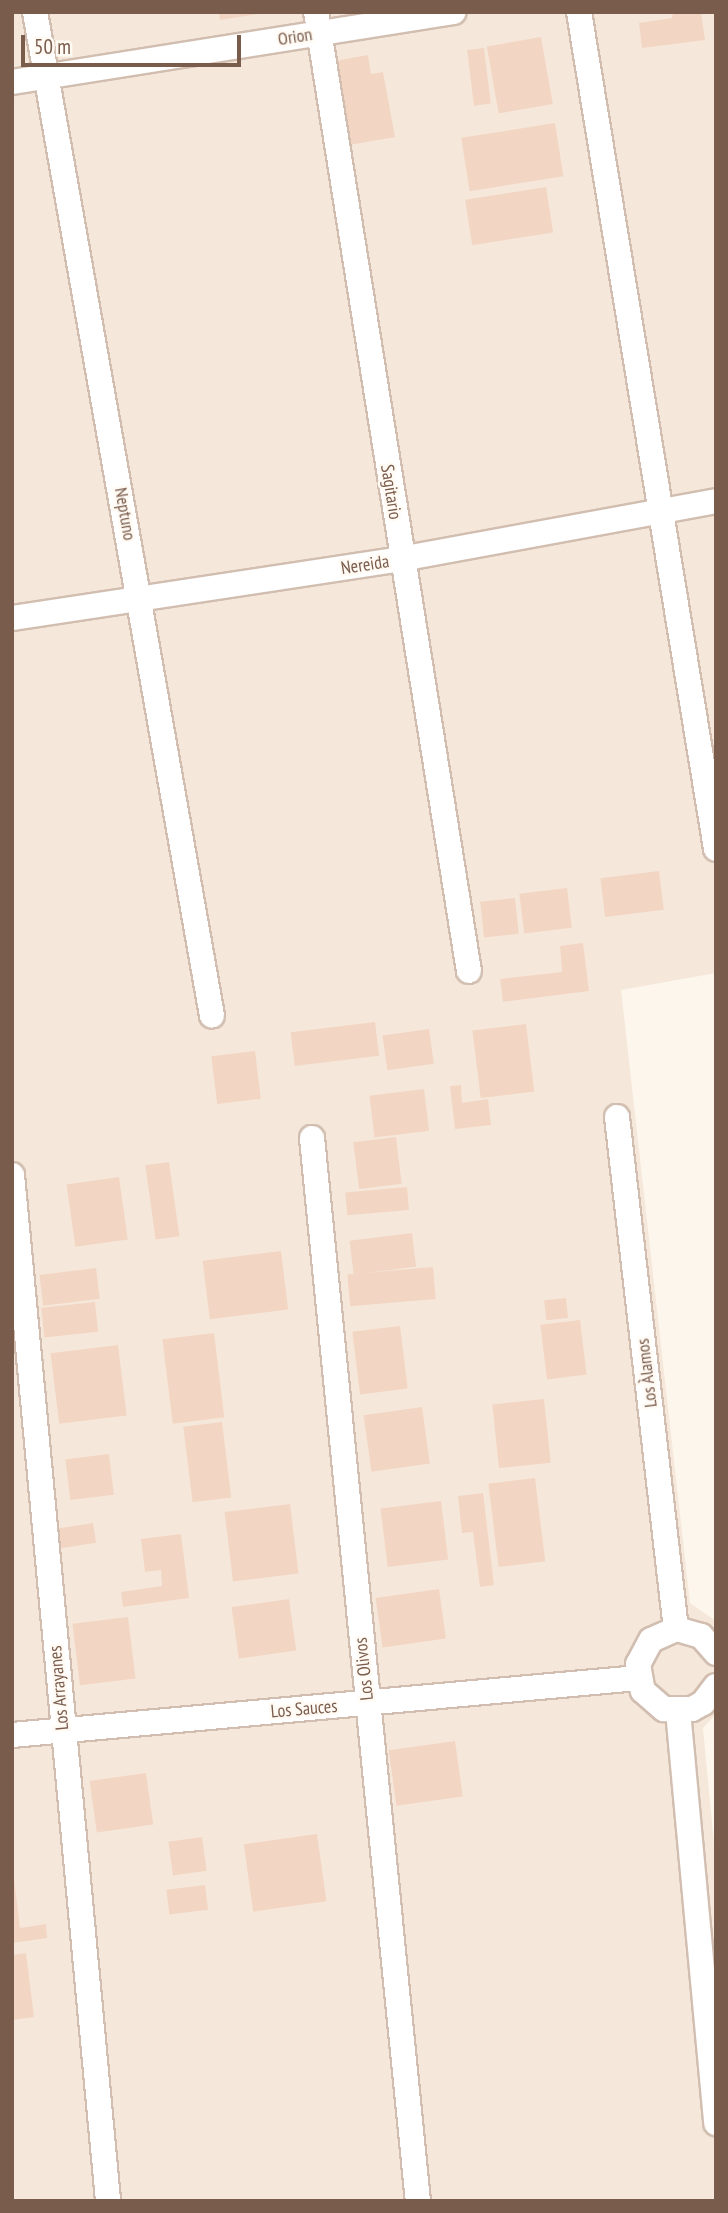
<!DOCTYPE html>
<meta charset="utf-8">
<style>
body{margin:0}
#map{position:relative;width:728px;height:2213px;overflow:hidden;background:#fdf6ec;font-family:"PT Sans Narrow",sans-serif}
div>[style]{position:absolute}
.residential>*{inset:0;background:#f5e8da}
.building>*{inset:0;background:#f3d5c3;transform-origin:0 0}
.roads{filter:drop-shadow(2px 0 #d1beb0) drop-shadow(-2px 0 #d1beb0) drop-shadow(0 2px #d1beb0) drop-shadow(0 -2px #d1beb0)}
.minor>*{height:24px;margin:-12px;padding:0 12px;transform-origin:12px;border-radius:12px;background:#fff}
span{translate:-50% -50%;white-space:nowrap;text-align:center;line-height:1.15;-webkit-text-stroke:5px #fffaf3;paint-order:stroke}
.street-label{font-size:18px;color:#7a5c4d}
.frame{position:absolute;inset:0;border:14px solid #7a5c4d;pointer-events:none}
.scale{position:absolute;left:21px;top:35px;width:220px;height:32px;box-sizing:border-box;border:4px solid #7a5c4d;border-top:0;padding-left:9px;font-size:21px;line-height:24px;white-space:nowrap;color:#7a5c4d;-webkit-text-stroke:5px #fffaf3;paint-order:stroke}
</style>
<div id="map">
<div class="residential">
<i style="clip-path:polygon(12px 12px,716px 12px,716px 973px,621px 990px,690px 1603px,716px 1621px,716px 1714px,703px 1728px,716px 1865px,716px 2201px,12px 2201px)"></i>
</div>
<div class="building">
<i style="clip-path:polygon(219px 12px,257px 12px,257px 14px,220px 20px)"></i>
<i style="clip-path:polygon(673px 12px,701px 12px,705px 40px,642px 48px,639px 23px,672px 18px)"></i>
<i style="left:541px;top:37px;width:68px;height:55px;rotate:80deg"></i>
<i style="left:484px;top:48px;width:56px;height:17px;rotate:83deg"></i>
<i style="clip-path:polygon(368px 55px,371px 74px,383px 72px,395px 137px,349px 145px,334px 61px)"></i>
<i style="left:555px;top:123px;width:54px;height:95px;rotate:81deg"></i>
<i style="left:546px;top:187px;width:46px;height:82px;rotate:81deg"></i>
<i style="left:659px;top:871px;width:39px;height:59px;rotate:83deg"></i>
<i style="left:567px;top:888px;width:40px;height:48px;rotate:83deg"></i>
<i style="left:515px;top:898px;width:36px;height:35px;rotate:84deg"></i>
<i style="clip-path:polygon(583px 943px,589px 991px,503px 1002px,500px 979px,562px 972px,560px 946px)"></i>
<i style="left:375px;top:1022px;width:34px;height:85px;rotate:83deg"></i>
<i style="left:526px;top:1024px;width:68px;height:54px;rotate:83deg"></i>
<i style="left:429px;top:1029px;width:35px;height:47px;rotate:82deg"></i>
<i style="left:255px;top:1051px;width:48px;height:44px;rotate:83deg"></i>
<i style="clip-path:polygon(461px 1085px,462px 1103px,488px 1099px,491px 1125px,455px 1129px,450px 1086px)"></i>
<i style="left:424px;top:1089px;width:42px;height:55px;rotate:83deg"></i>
<i style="left:396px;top:1137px;width:47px;height:43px;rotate:83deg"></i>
<i style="left:169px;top:1162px;width:75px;height:24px;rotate:82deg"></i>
<i style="left:119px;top:1177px;width:63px;height:53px;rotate:82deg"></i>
<i style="left:407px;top:1187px;width:23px;height:62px;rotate:85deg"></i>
<i style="left:412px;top:1233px;width:34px;height:63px;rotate:83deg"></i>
<i style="left:281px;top:1251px;width:59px;height:79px;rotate:83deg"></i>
<i style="left:433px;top:1267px;width:32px;height:86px;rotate:85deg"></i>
<i style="left:96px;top:1268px;width:31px;height:57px;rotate:83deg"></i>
<i style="left:566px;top:1298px;width:20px;height:22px;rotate:84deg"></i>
<i style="left:95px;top:1302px;width:30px;height:54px;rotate:84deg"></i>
<i style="left:580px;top:1320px;width:55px;height:40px;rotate:83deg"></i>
<i style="left:400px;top:1326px;width:63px;height:48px;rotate:83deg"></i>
<i style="left:214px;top:1333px;width:85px;height:52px;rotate:83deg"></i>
<i style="left:118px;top:1345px;width:71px;height:68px;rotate:83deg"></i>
<i style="left:544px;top:1399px;width:64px;height:52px;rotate:84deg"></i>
<i style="left:422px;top:1407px;width:57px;height:59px;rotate:82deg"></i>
<i style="left:222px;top:1422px;width:76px;height:39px;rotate:83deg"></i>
<i style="left:109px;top:1454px;width:41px;height:44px;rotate:83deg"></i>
<i style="left:535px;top:1478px;width:84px;height:47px;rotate:83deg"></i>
<i style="clip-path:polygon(483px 1493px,494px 1585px,480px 1587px,473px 1532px,462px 1533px,458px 1496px)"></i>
<i style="left:441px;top:1501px;width:59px;height:61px;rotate:83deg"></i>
<i style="left:290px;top:1504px;width:70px;height:66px;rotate:83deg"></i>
<i style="left:93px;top:1523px;width:20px;height:39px;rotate:81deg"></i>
<i style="clip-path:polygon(181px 1534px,189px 1598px,123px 1607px,121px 1592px,162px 1586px,161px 1570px,145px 1572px,141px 1539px)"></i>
<i style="left:439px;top:1589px;width:50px;height:64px;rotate:82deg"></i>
<i style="left:289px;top:1599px;width:52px;height:58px;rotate:82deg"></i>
<i style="left:128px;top:1617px;width:62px;height:56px;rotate:83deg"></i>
<i style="left:455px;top:1741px;width:56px;height:67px;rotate:82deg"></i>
<i style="left:146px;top:1773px;width:52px;height:57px;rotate:82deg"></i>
<i style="left:317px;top:1834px;width:68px;height:74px;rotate:82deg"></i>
<i style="left:202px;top:1837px;width:34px;height:34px;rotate:82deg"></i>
<i style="clip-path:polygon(14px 1879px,20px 1928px,46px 1924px,47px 1938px,12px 1943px)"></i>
<i style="left:205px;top:1885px;width:25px;height:39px;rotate:83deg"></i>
<i style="clip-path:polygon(26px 1953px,34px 2017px,12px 2020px,12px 1955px)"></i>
</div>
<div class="roads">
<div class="minor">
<i style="left:35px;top:12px;width:1019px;rotate:80deg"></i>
<i style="left:316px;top:12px;width:971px;rotate:80.94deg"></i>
<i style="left:579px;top:12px;width:848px;rotate:80.7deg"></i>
<i style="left:12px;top:82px;width:447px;rotate:-9deg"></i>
<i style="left:12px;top:618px;width:393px;rotate:-8.6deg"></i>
<i style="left:401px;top:559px;width:320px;rotate:-10.4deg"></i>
<i style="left:617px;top:1117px;width:515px;rotate:83.43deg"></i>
<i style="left:312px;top:1138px;width:1068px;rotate:84.31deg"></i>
<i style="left:12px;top:1175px;width:1030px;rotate:84.65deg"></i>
<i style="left:716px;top:1653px;width:23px;rotate:-131deg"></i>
<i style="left:701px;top:1636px;width:26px;rotate:-164deg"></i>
<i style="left:676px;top:1629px;width:27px;rotate:156deg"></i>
<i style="left:651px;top:1640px;width:27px;rotate:118deg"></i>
<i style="left:638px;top:1664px;width:27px;rotate:80deg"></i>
<i style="left:643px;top:1691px;width:28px;rotate:41deg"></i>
<i style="left:664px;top:1709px;width:28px"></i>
<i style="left:692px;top:1709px;width:13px;rotate:-29deg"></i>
<i style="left:703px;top:1703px;width:21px;rotate:-53deg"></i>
<i style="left:678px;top:1711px;width:414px;rotate:84.7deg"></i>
<i style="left:12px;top:1735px;width:629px;rotate:-5.2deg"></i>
</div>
</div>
<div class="street-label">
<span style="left:295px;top:37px;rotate:-9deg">Orion</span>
<span style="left:391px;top:492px;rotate:81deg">Sagitario</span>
<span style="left:125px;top:514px;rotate:80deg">Neptuno</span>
<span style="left:365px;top:565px;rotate:-9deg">Nereida</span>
<span style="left:647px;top:1373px;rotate:-97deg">Los Àlamos</span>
<span style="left:364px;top:1669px;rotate:-96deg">Los Olivos</span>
<span style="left:59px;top:1688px;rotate:-95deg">Los Arrayanes</span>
<span style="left:304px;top:1709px;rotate:-5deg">Los Sauces</span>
</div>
<div class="frame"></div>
<div class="scale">50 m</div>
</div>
